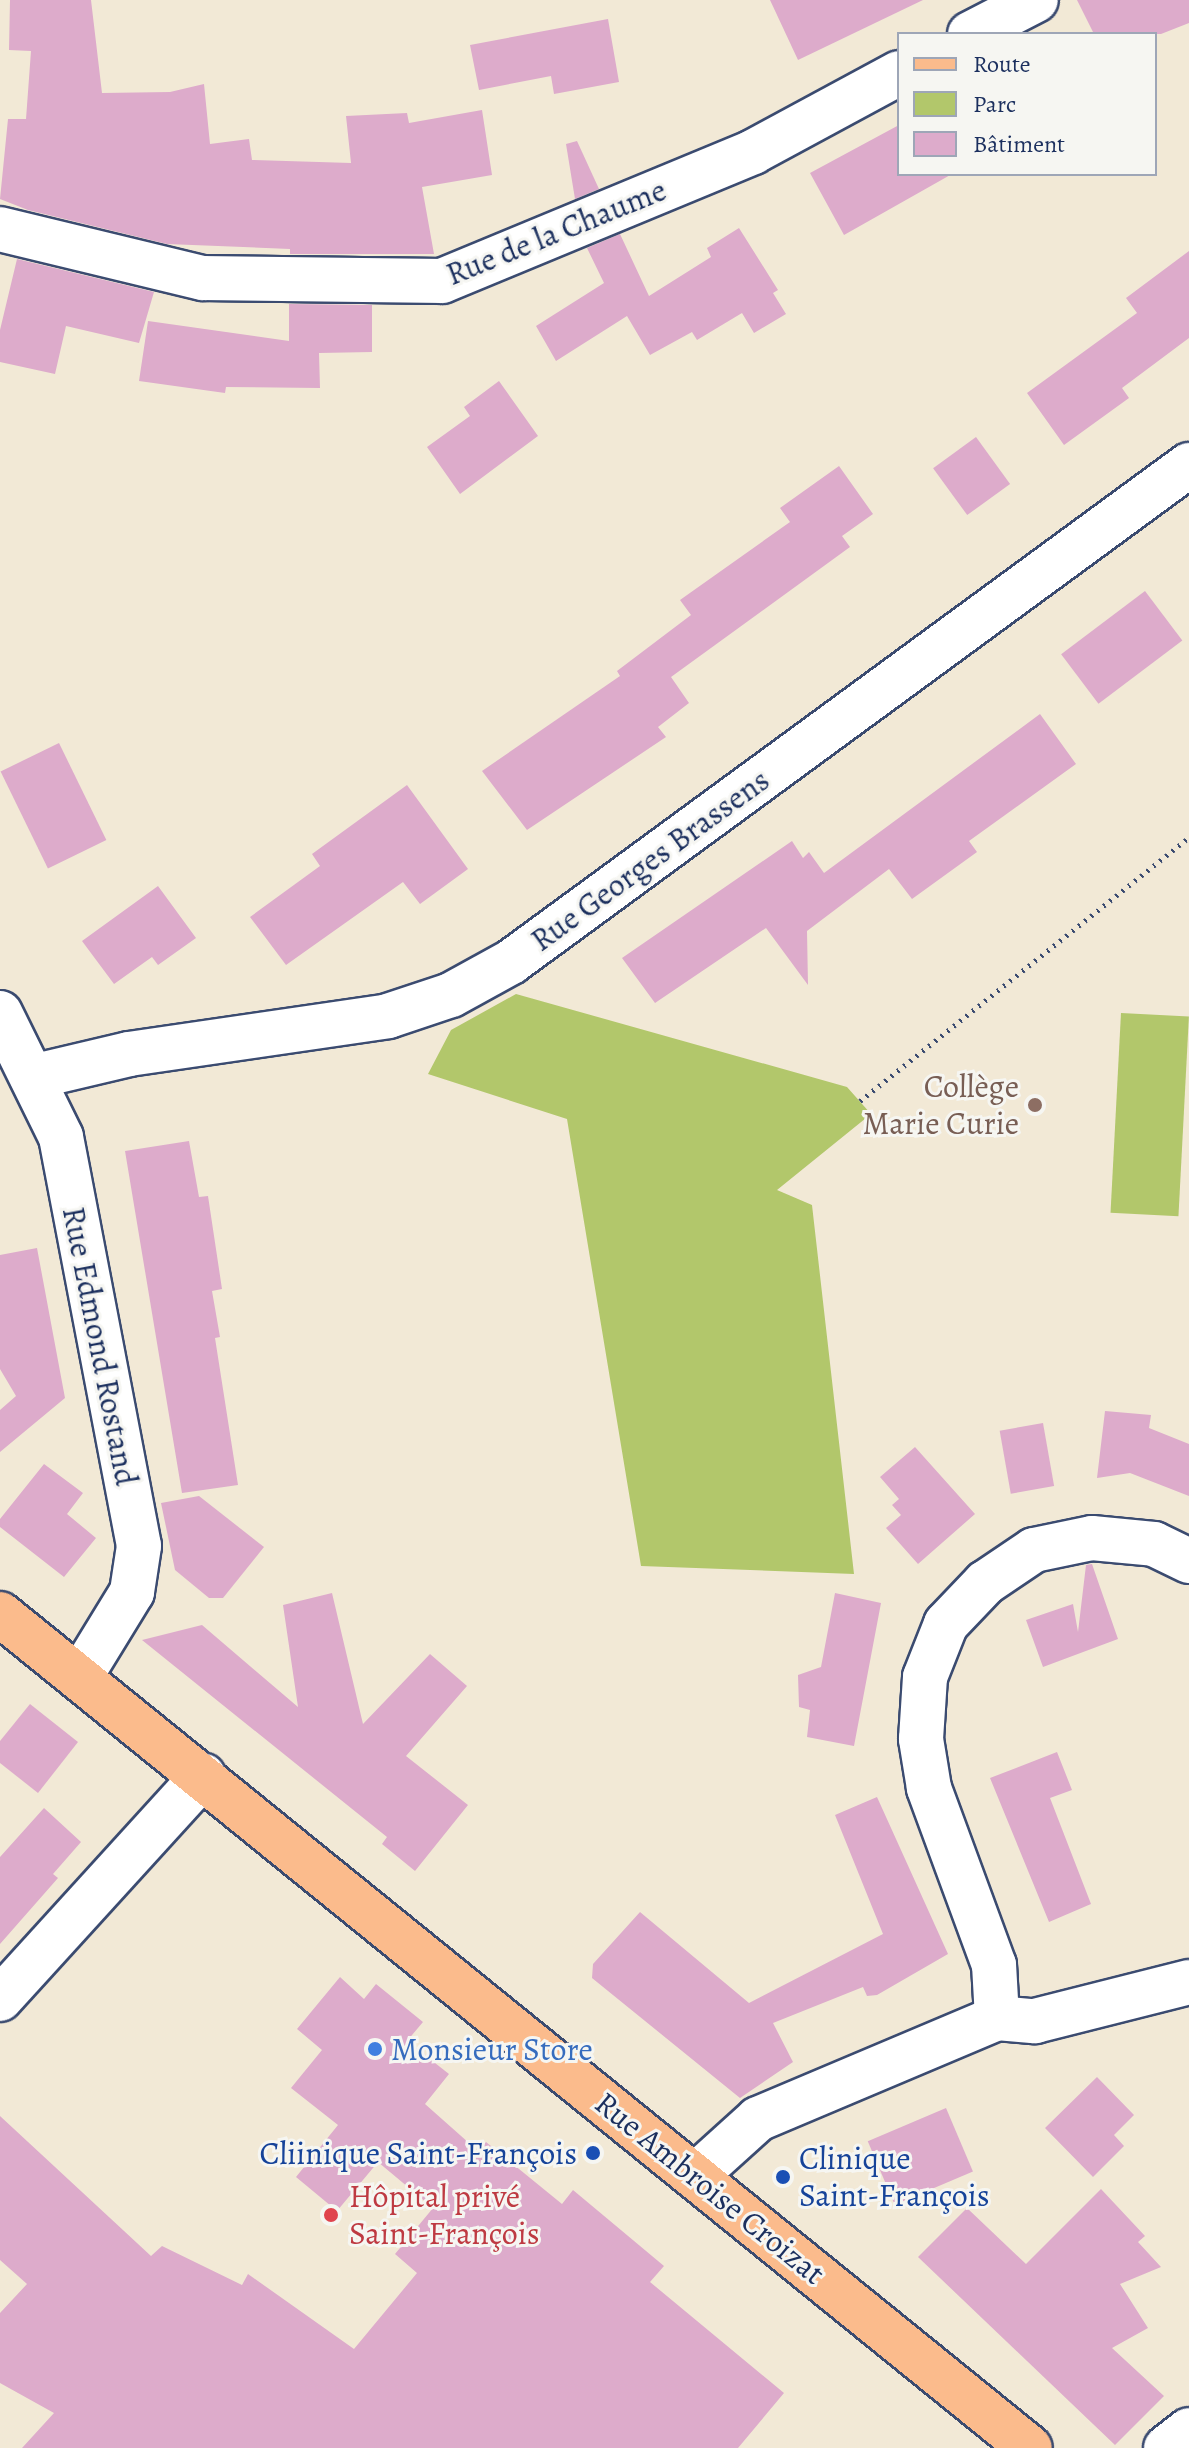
<!DOCTYPE html>
<meta charset="utf-8">
<style>
body{margin:0}
#map{position:relative;width:1189px;height:2448px;overflow:hidden;background:#f2e9d6;font-family:Alegreya,serif}
div>[style]{position:absolute}
.green>*{inset:0;background:#b2c76b;transform-origin:0 0}
.building>*{inset:0;background:#ddabcb;transform-origin:0 0}
.path>*{height:5px;margin-top:-2.5px;transform-origin:0;background:repeating-linear-gradient(90deg,#3b4b70 0 2px,transparent 0 8px)}
.roads{filter:drop-shadow(2px 0 #3b4b70) drop-shadow(-2px 0 #3b4b70) drop-shadow(0 2px #3b4b70) drop-shadow(0 -2px #3b4b70)}
.minor>*{height:44px;margin:-22px;padding:0 22px;transform-origin:22px;border-radius:22px;background:#fff}
.primary>*{height:44px;margin:-22px;padding:0 22px;transform-origin:22px;border-radius:22px;background:#fbbb8c}
.dots>*{width:22px;height:22px;translate:-50% -50%;box-sizing:border-box;border:4px solid #f6f6f2;border-radius:50%}
span{translate:-50% -50%;white-space:nowrap;text-align:center;line-height:1.15;-webkit-text-stroke:6px #f6f6f2;paint-order:stroke}
.street-label{font-size:32px;color:#1b2f5e}
.education-label{font-size:32px;color:#785e54}
.right{translate:-100% -50%;text-align:right}
.shop-label{font-size:32px;color:#366cbe}
.left{translate:0 -50%;text-align:left}
.transit-label{font-size:32px;color:#164399}
.health-label{font-size:32px;color:#be3a42}
.legend{position:absolute;left:897px;top:32px;width:260px;height:144px;box-sizing:border-box;background:#f6f6f2;border:2px solid #9ea6b7;margin:0;padding:10px 14px;list-style:none;font-size:24px;color:#1b2f5e}
.legend li{display:flex;align-items:center;gap:16px;height:40px}
.legend b{width:40px;border:2px solid #9ea6b7}
</style>
<div id="map">
<div class="green">
<i style="clip-path:polygon(516px 994px,847px 1087px,871px 1114px,777px 1190px,812px 1205px,854px 1574px,641px 1566px,567px 1119px,428px 1074px,451px 1030px)"></i>
<i style="left:1121px;top:1013px;width:68px;height:200px;rotate:3deg"></i>
</div>
<div class="building">
<i style="clip-path:polygon(10px 0,91px 0,102px 93px,170px 92px,204px 84px,210px 144px,249px 139px,252px 160px,351px 163px,346px 116px,407px 113px,409px 123px,482px 110px,492px 175px,422px 187px,434px 254px,290px 254px,290px 249px,167px 244px,28px 210px,0 199px,8px 119px,26px 119px,31px 51px,9px 50px)"></i>
<i style="clip-path:polygon(770px 0,923px 0,798px 60px)"></i>
<i style="clip-path:polygon(1077px 0,1189px 0,1189px 23px,1161px 34px,1094px 34px)"></i>
<i style="clip-path:polygon(608px 19px,619px 82px,554px 94px,551px 76px,479px 90px,470px 45px)"></i>
<i style="clip-path:polygon(899px 125px,899px 174px,952px 174px,844px 235px,810px 173px)"></i>
<i style="clip-path:polygon(577px 141px,599px 189px,575px 199px,566px 144px)"></i>
<i style="clip-path:polygon(739px 228px,778px 290px,773px 293px,786px 314px,754px 333px,742px 313px,697px 340px,692px 332px,650px 355px,627px 316px,556px 361px,536px 326px,604px 283px,587px 248px,620px 234px,649px 296px,711px 257px,707px 248px)"></i>
<i style="clip-path:polygon(1189px 251px,1189px 338px,1122px 388px,1129px 398px,1064px 445px,1027px 393px,1137px 313px,1126px 298px)"></i>
<i style="clip-path:polygon(17px 259px,154px 292px,139px 343px,66px 326px,55px 374px,0 362px,0 330px)"></i>
<i style="clip-path:polygon(289px 304px,372px 305px,372px 352px,319px 353px,320px 388px,226px 387px,225px 393px,139px 381px,148px 321px,289px 341px)"></i>
<i style="clip-path:polygon(499px 381px,538px 436px,460px 494px,427px 447px,470px 416px,464px 407px)"></i>
<i style="left:976px;top:437px;width:58px;height:53px;rotate:54deg"></i>
<i style="clip-path:polygon(839px 466px,873px 514px,842px 536px,850px 547px,671px 677px,689px 703px,658px 727px,666px 737px,527px 830px,482px 771px,620px 676px,617px 671px,691px 615px,680px 600px,790px 522px,780px 508px)"></i>
<i style="left:1145px;top:591px;width:62px;height:105px;rotate:53deg"></i>
<i style="clip-path:polygon(1040px 714px,1076px 764px,969px 841px,977px 852px,912px 899px,889px 869px,807px 931px,808px 985px,766px 928px,655px 1003px,622px 958px,792px 841px,803px 858px,809px 852px,824px 873px)"></i>
<i style="left:59px;top:743px;width:108px;height:65px;rotate:64deg"></i>
<i style="clip-path:polygon(407px 785px,468px 869px,420px 904px,403px 882px,286px 965px,250px 917px,320px 866px,312px 854px)"></i>
<i style="clip-path:polygon(158px 886px,196px 938px,158px 965px,152px 957px,114px 984px,82px 941px)"></i>
<i style="clip-path:polygon(189px 1141px,199px 1197px,208px 1196px,222px 1289px,212px 1291px,220px 1337px,215px 1338px,238px 1485px,182px 1493px,125px 1151px)"></i>
<i style="clip-path:polygon(37px 1248px,65px 1398px,0 1452px,0 1410px,16px 1396px,0 1369px,0 1255px)"></i>
<i style="clip-path:polygon(1105px 1411px,1151px 1415px,1149px 1428px,1189px 1444px,1189px 1496px,1130px 1473px,1097px 1478px)"></i>
<i style="left:1043px;top:1423px;width:64px;height:44px;rotate:80deg"></i>
<i style="clip-path:polygon(915px 1447px,975px 1514px,918px 1564px,886px 1528px,901px 1515px,892px 1505px,899px 1499px,880px 1477px)"></i>
<i style="clip-path:polygon(44px 1464px,83px 1493px,67px 1514px,96px 1538px,64px 1577px,0 1527px,0 1519px)"></i>
<i style="clip-path:polygon(199px 1496px,264px 1547px,223px 1598px,209px 1598px,175px 1570px,161px 1503px)"></i>
<i style="clip-path:polygon(1092px 1564px,1118px 1639px,1043px 1667px,1026px 1620px,1073px 1604px,1078px 1632px,1086px 1565px)"></i>
<i style="clip-path:polygon(332px 1593px,363px 1724px,430px 1654px,467px 1686px,406px 1756px,468px 1805px,415px 1871px,382px 1844px,387px 1837px,142px 1640px,202px 1625px,298px 1707px,283px 1605px)"></i>
<i style="clip-path:polygon(835px 1593px,881px 1603px,854px 1746px,807px 1737px,810px 1710px,799px 1707px,798px 1675px,821px 1667px)"></i>
<i style="clip-path:polygon(30px 1704px,78px 1742px,38px 1793px,0 1763px,0 1741px)"></i>
<i style="clip-path:polygon(1057px 1752px,1072px 1790px,1050px 1798px,1091px 1904px,1049px 1922px,990px 1778px)"></i>
<i style="clip-path:polygon(877px 1797px,948px 1954px,877px 1995px,867px 1996px,863px 1987px,773px 2023px,793px 2062px,740px 2098px,592px 1978px,593px 1964px,640px 1912px,749px 2003px,883px 1934px,835px 1815px)"></i>
<i style="clip-path:polygon(44px 1808px,81px 1842px,53px 1874px,58px 1878px,0 1944px,0 1857px)"></i>
<i style="clip-path:polygon(340px 1977px,364px 1999px,376px 1984px,423px 2022px,407px 2041px,449px 2074px,425px 2104px,478px 2151px,486px 2142px,562px 2204px,573px 2190px,664px 2266px,650px 2282px,784px 2393px,738px 2448px,22px 2448px,54px 2413px,0 2383px,0 2313px,27px 2284px,0 2260px,0 2116px,151px 2256px,162px 2246px,242px 2285px,248px 2274px,354px 2349px,417px 2273px,395px 2254px,433px 2208px,378px 2162px,337px 2211px,296px 2177px,338px 2125px,291px 2088px,322px 2050px,297px 2029px)"></i>
<i style="clip-path:polygon(1097px 2077px,1134px 2115px,1114px 2135px,1124px 2146px,1093px 2177px,1045px 2128px)"></i>
<i style="left:946px;top:2108px;width:69px;height:85px;rotate:67deg"></i>
<i style="clip-path:polygon(1101px 2189px,1145px 2236px,1138px 2242px,1161px 2267px,1120px 2284px,1148px 2328px,1112px 2348px,1164px 2396px,1115px 2445px,918px 2257px,967px 2208px,1026px 2264px)"></i>
</div>
<div class="path">
<i style="left:860px;top:1101px;width:422px;rotate:-38.7deg"></i>
</div>
<div class="roads">
<div class="minor">
<i style="left:970px;top:34px;width:74px;rotate:-27.3deg"></i>
<i style="left:0;top:229px;width:209px;rotate:13.6deg"></i>
<i style="left:203px;top:278px;width:239px;rotate:0.7deg"></i>
<i style="left:442px;top:281px;width:337px;rotate:-22.5deg"></i>
<i style="left:753px;top:152px;width:166px;rotate:-28.4deg"></i>
<i style="left:0;top:1013px;width:138px;rotate:63.8deg"></i>
<i style="left:61px;top:1137px;width:416px;rotate:79.2deg"></i>
<i style="left:139px;top:1546px;width:47px;rotate:98.7deg"></i>
<i style="left:132px;top:1592px;width:100px;rotate:121.5deg"></i>
<i style="left:32px;top:1077px;width:100px;rotate:-13.3deg"></i>
<i style="left:129px;top:1054px;width:262px;rotate:-8.3deg"></i>
<i style="left:388px;top:1016px;width:66px;rotate:-18.4deg"></i>
<i style="left:451px;top:995px;width:68px;rotate:-28.8deg"></i>
<i style="left:511px;top:962px;width:841px;rotate:-36.24deg"></i>
<i style="left:0;top:1999px;width:302px;rotate:-47.7deg"></i>
<i style="left:997px;top:2018px;width:53px;rotate:-93.2deg"></i>
<i style="left:994px;top:1965px;width:189px;rotate:-110.2deg"></i>
<i style="left:929px;top:1788px;width:50px;rotate:-99.3deg"></i>
<i style="left:921px;top:1739px;width:62px;rotate:-86.3deg"></i>
<i style="left:925px;top:1677px;width:57px;rotate:-68.4deg"></i>
<i style="left:946px;top:1624px;width:57px;rotate:-46.4deg"></i>
<i style="left:985px;top:1583px;width:59px;rotate:-34deg"></i>
<i style="left:1034px;top:1550px;width:59px;rotate:-11.7deg"></i>
<i style="left:1092px;top:1538px;width:62px;rotate:5.5deg"></i>
<i style="left:1154px;top:1544px;width:39px;rotate:26deg"></i>
<i style="left:695px;top:2176px;width:85px;rotate:-42.1deg"></i>
<i style="left:758px;top:2119px;width:259px;rotate:-22.9deg"></i>
<i style="left:997px;top:2018px;width:38px;rotate:5deg"></i>
<i style="left:1035px;top:2021px;width:159px;rotate:-14.2deg"></i>
<i style="left:1166px;top:2448px;width:29px;rotate:-38deg"></i>
</div>
<div class="primary">
<i style="left:0;top:1614px;width:1325px;rotate:39deg"></i>
</div>
</div>
<div class="dots">
<i style="left:1035px;top:1105px;background:#8d6e63"></i>
<i style="left:375px;top:2049px;background:#3f7fe0"></i>
<i style="left:593px;top:2153px;background:#1a4fb4"></i>
<i style="left:783px;top:2177px;background:#1a4fb4"></i>
<i style="left:331px;top:2215px;background:#e0444e"></i>
</div>
<div class="street-label">
<span style="left:556px;top:232px;rotate:-22deg">Rue de la Chaume</span>
<span style="left:650px;top:860px;rotate:-36deg">Rue Georges Brassens</span>
<span style="left:100px;top:1346px;rotate:79deg">Rue Edmond Rostand</span>
<span style="left:710px;top:2188px;rotate:39deg">Rue Ambroise Croizat</span>
</div>
<div class="education-label">
<span class="right" style="left:1019px;top:1105px">Collège<br>Marie Curie</span>
</div>
<div class="shop-label">
<span class="left" style="left:391px;top:2049px">Monsieur Store</span>
</div>
<div class="transit-label">
<span class="right" style="left:577px;top:2153px">Cliinique Saint-François</span>
<span class="left" style="left:799px;top:2177px">Clinique<br>Saint-François</span>
</div>
<div class="health-label">
<span class="left" style="left:349px;top:2215px">Hôpital privé<br>Saint-François</span>
</div>
<ul class="legend">
<li><b style="height:10px;background:#fbbb8c"></b>Route</li>
<li><b style="height:22px;background:#b2c76b"></b>Parc</li>
<li><b style="height:22px;background:#ddabcb"></b>Bâtiment</li>
</ul>
</div>
